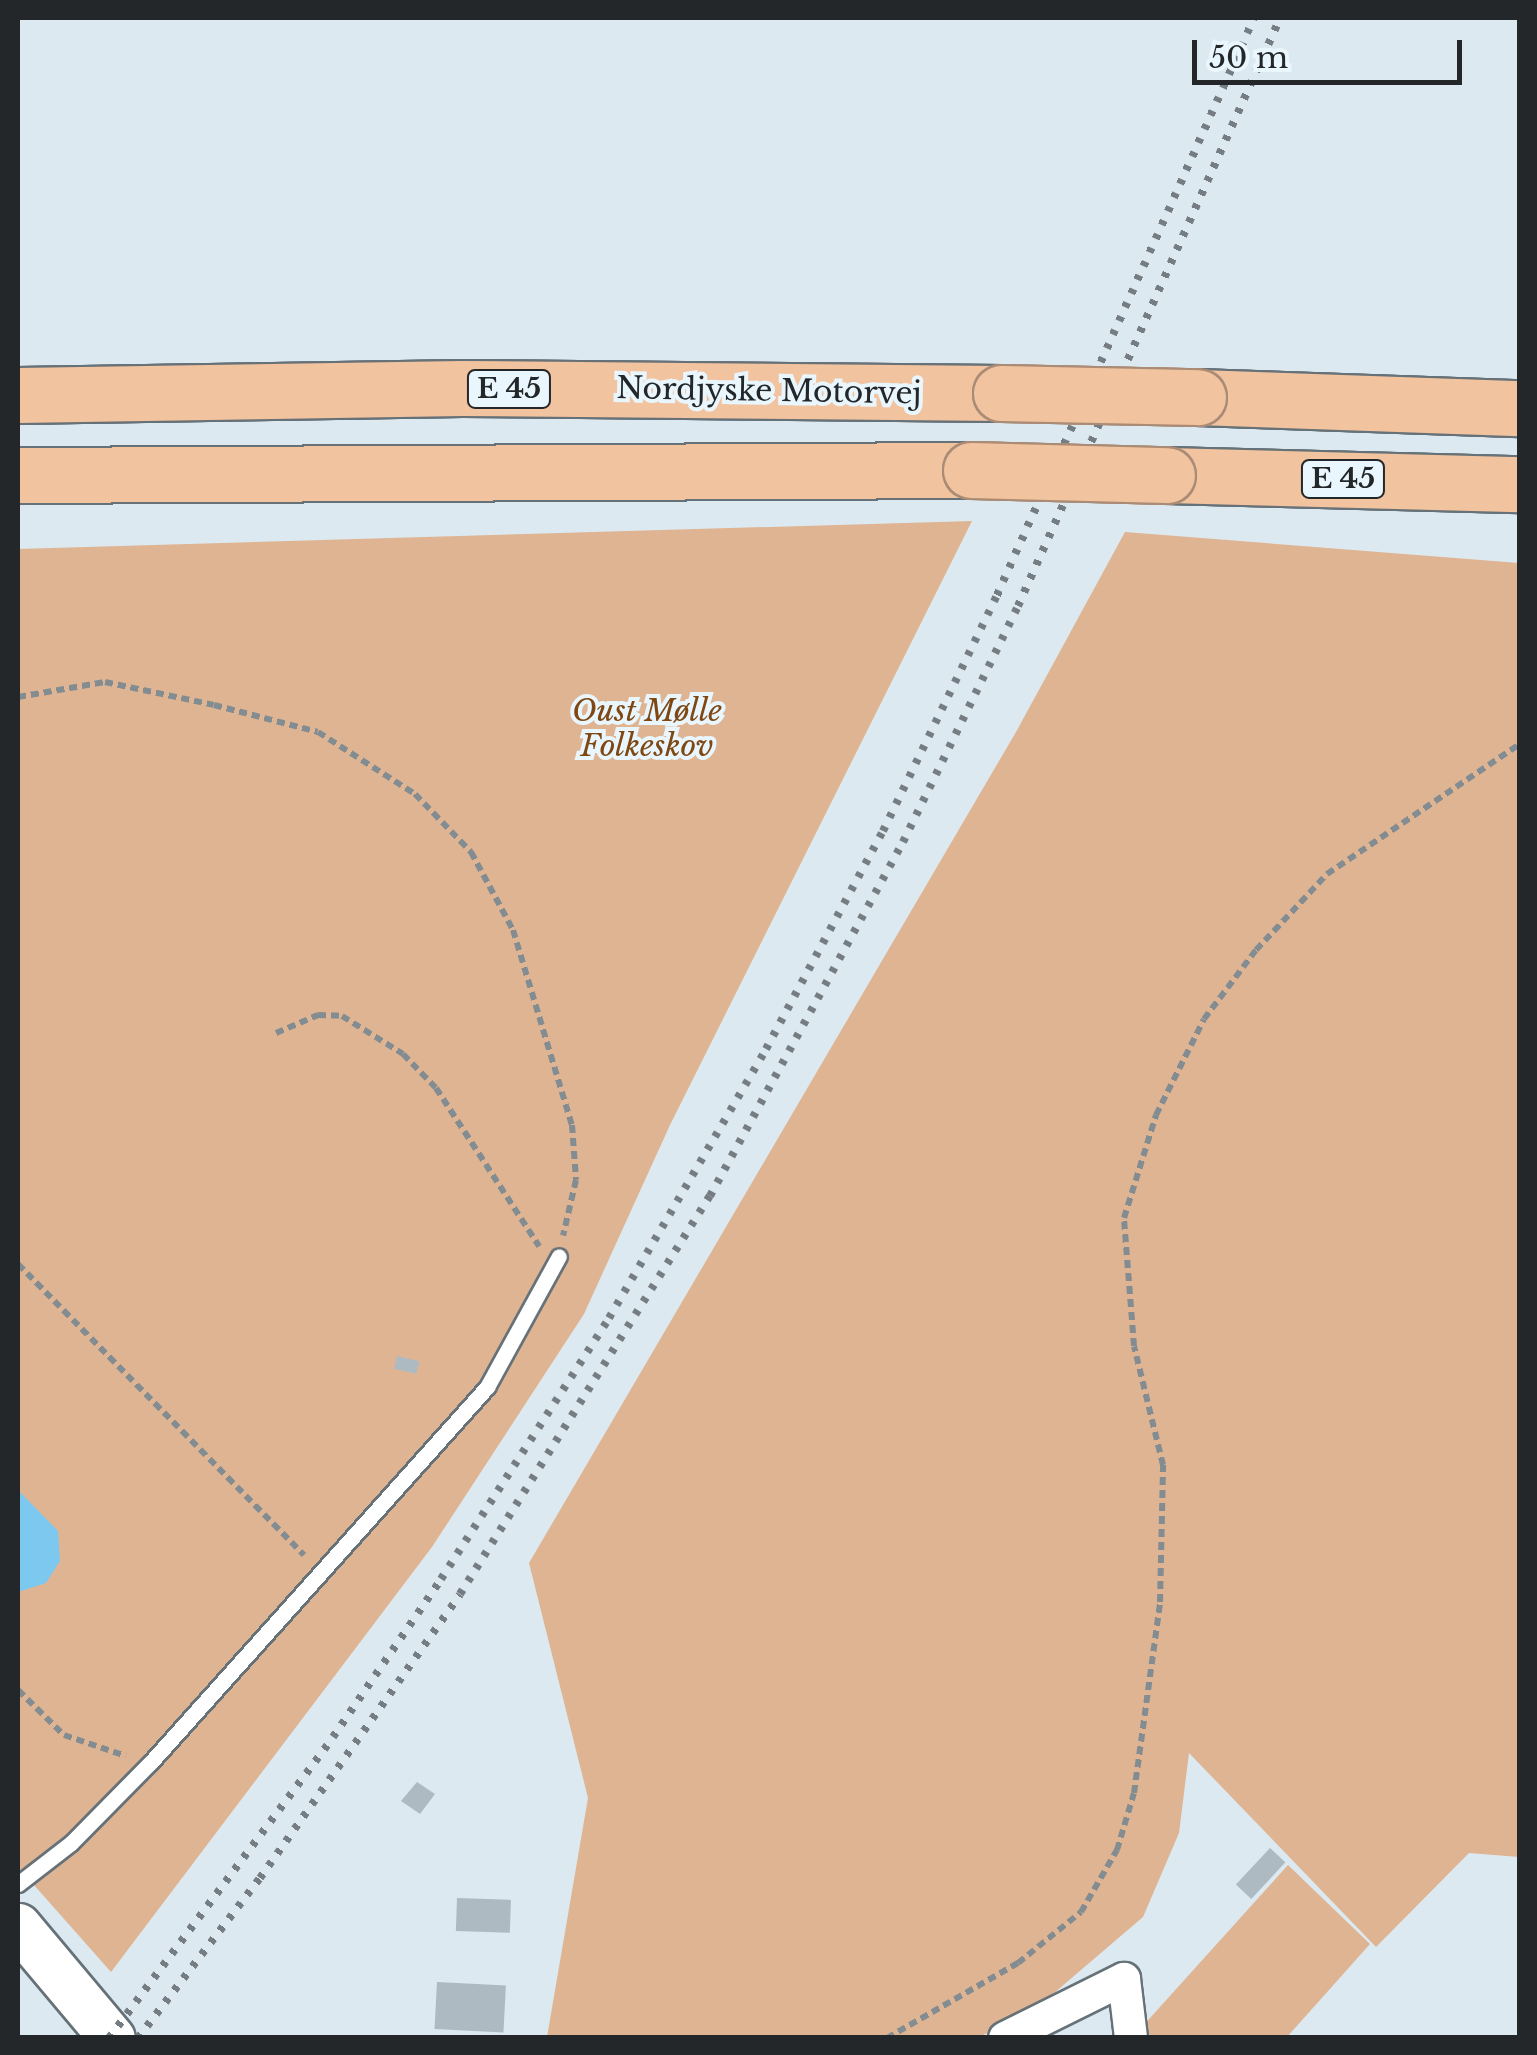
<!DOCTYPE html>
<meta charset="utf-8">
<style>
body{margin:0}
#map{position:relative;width:1537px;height:2055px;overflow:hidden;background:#dce9f0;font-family:"Libre Baskerville",serif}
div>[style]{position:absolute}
.green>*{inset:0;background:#dfb492}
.water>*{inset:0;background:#7dc8ef}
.building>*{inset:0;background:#aebac1;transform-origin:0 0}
.path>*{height:6px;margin-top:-3px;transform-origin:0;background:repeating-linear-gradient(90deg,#838c91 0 8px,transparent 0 13px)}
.roads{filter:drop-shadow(2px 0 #667178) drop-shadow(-2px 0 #667178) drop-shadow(0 2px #667178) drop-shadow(0 -2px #667178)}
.lane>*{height:15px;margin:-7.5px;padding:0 7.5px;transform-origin:7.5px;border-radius:7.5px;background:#fff}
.street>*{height:32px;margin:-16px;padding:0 16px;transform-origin:16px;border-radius:16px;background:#fff}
.secondary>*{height:45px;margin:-22.5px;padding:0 22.5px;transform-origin:22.5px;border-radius:22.5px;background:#fff}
.highway>*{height:55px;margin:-27.5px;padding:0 27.5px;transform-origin:27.5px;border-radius:27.5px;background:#f2c39f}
.rail>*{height:8px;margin-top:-4px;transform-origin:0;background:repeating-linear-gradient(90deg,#757d82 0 5px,transparent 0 15px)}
.bridges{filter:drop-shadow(2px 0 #aa8c76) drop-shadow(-2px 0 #aa8c76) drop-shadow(0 2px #aa8c76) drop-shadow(0 -2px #aa8c76)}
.highway-bridge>*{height:55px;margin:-27.5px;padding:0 27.5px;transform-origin:27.5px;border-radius:27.5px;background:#f2c39f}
span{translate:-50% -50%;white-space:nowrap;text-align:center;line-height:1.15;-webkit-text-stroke:8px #e9f6fd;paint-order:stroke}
.shield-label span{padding:2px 8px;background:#e9f6fd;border:2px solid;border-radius:8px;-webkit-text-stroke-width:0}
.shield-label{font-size:28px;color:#23272a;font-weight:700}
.street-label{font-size:30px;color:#23272a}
.park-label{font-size:30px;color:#7f4712;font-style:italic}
.frame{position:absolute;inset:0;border:20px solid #23272a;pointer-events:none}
.scale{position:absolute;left:1192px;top:40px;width:270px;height:45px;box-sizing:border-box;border:5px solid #23272a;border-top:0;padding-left:12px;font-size:30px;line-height:35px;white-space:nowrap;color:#23272a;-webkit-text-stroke:8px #e9f6fd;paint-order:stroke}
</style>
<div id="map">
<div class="green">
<i style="clip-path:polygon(972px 521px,670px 1125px,584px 1314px,432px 1547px,111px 1972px,18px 1867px,18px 549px)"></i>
<i style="clip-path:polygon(1125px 532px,1519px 563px,1519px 1857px,1469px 1853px,1376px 1947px,1189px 1753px,1179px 1833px,1143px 1917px,1033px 2011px,979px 2037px,547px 2037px,588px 1798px,529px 1563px,1016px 732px)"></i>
<i style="clip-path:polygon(1288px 1865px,1370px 1944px,1287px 2037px,1152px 2037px,1141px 2028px)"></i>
</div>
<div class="water">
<i style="clip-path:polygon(18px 1490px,58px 1531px,60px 1561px,46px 1583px,18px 1592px)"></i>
</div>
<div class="building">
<i style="left:397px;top:1356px;width:23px;height:13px;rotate:13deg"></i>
<i style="clip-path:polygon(417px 1782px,435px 1794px,420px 1814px,401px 1801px)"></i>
<i style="left:1270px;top:1848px;width:21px;height:50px;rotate:43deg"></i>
<i style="left:457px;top:1898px;width:54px;height:33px;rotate:2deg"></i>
<i style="left:437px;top:1982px;width:69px;height:47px;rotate:3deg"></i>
</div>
<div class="path">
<i style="left:18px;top:697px;width:88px;rotate:-9.8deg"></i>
<i style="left:105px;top:682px;width:111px;rotate:11.9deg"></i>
<i style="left:214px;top:705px;width:107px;rotate:14.6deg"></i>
<i style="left:318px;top:732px;width:115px;rotate:32.6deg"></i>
<i style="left:415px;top:794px;width:81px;rotate:46deg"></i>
<i style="left:471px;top:852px;width:89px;rotate:61.7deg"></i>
<i style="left:513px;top:930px;width:204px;rotate:73.2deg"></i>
<i style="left:572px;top:1125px;width:55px;rotate:85.8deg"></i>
<i style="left:576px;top:1180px;width:57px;rotate:103.1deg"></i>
<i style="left:276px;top:1033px;width:46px;rotate:-23.2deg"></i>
<i style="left:318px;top:1015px;width:24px;rotate:2deg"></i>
<i style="left:342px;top:1016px;width:72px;rotate:31.9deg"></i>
<i style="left:403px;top:1054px;width:47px;rotate:45.9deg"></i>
<i style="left:436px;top:1088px;width:189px;rotate:56.9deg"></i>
<i style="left:18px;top:1264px;width:408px;rotate:45.5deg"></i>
<i style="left:18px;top:1690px;width:64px;rotate:44.4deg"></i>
<i style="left:64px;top:1735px;width:65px;rotate:18.7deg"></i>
<i style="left:887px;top:2038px;width:151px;rotate:-29.8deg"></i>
<i style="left:1018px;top:1963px;width:81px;rotate:-39deg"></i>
<i style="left:1081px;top:1912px;width:72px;rotate:-59.9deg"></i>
<i style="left:1117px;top:1850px;width:59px;rotate:-73.4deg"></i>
<i style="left:1134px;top:1793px;width:193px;rotate:-82.2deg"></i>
<i style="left:1160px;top:1602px;width:137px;rotate:-88.7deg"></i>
<i style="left:1163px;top:1465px;width:122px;rotate:-103.7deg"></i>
<i style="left:1134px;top:1346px;width:128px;rotate:-94.5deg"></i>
<i style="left:1124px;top:1218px;width:108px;rotate:-72.7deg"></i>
<i style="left:1156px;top:1115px;width:107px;rotate:-63.4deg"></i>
<i style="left:1204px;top:1019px;width:86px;rotate:-53deg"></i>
<i style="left:1256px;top:950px;width:104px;rotate:-46.9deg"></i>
<i style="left:1327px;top:874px;width:233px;rotate:-34deg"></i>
</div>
<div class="roads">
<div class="lane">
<i style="left:18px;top:1884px;width:67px;rotate:-37.7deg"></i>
<i style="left:71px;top:1843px;width:114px;rotate:-45.4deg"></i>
<i style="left:151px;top:1762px;width:504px;rotate:-48.14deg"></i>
<i style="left:487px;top:1387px;width:149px;rotate:-61.2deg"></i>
</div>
<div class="street">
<i style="left:1005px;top:2038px;width:133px;rotate:-26.4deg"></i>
<i style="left:1124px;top:1979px;width:59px;rotate:83.2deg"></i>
</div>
<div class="secondary">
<i style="left:18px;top:1926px;width:146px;rotate:50deg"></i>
</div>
<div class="highway">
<i style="left:18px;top:395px;width:444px;rotate:-0.9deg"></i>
<i style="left:462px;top:388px;width:539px;rotate:0.53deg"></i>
<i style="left:1198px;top:397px;width:322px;rotate:2deg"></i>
<i style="left:18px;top:475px;width:953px;rotate:-0.3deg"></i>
<i style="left:1167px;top:475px;width:353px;rotate:1.5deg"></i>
</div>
</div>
<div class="rail">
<i style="left:109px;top:2038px;width:375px;rotate:-53.3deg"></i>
<i style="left:333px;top:1737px;width:191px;rotate:-55.6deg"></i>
<i style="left:441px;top:1579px;width:310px;rotate:-57.2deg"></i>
<i style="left:609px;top:1318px;width:311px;rotate:-59.7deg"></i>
<i style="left:766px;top:1049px;width:247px;rotate:-61.8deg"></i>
<i style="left:883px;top:831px;width:262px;rotate:-64.2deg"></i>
<i style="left:997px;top:595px;width:632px;rotate:-65.99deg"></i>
<i style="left:138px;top:2038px;width:201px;rotate:-52.7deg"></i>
<i style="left:260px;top:1878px;width:347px;rotate:-54.8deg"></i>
<i style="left:460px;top:1594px;width:470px;rotate:-57.9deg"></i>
<i style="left:710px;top:1196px;width:403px;rotate:-61.4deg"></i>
<i style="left:903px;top:842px;width:263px;rotate:-64deg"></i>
<i style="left:1018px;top:606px;width:644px;rotate:-65.98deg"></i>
</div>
<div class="bridges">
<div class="highway-bridge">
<i style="left:1001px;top:393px;width:197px;rotate:1.2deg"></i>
<i style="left:971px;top:470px;width:196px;rotate:1.5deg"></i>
</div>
</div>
<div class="shield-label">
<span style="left:509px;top:389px">E 45</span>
<span style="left:1343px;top:479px">E 45</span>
</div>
<div class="street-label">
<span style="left:769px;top:391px;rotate:1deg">Nordjyske Motorvej</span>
</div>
<div class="park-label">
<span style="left:647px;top:728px">Oust Mølle<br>Folkeskov</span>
</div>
<div class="frame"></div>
<div class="scale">50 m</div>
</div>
